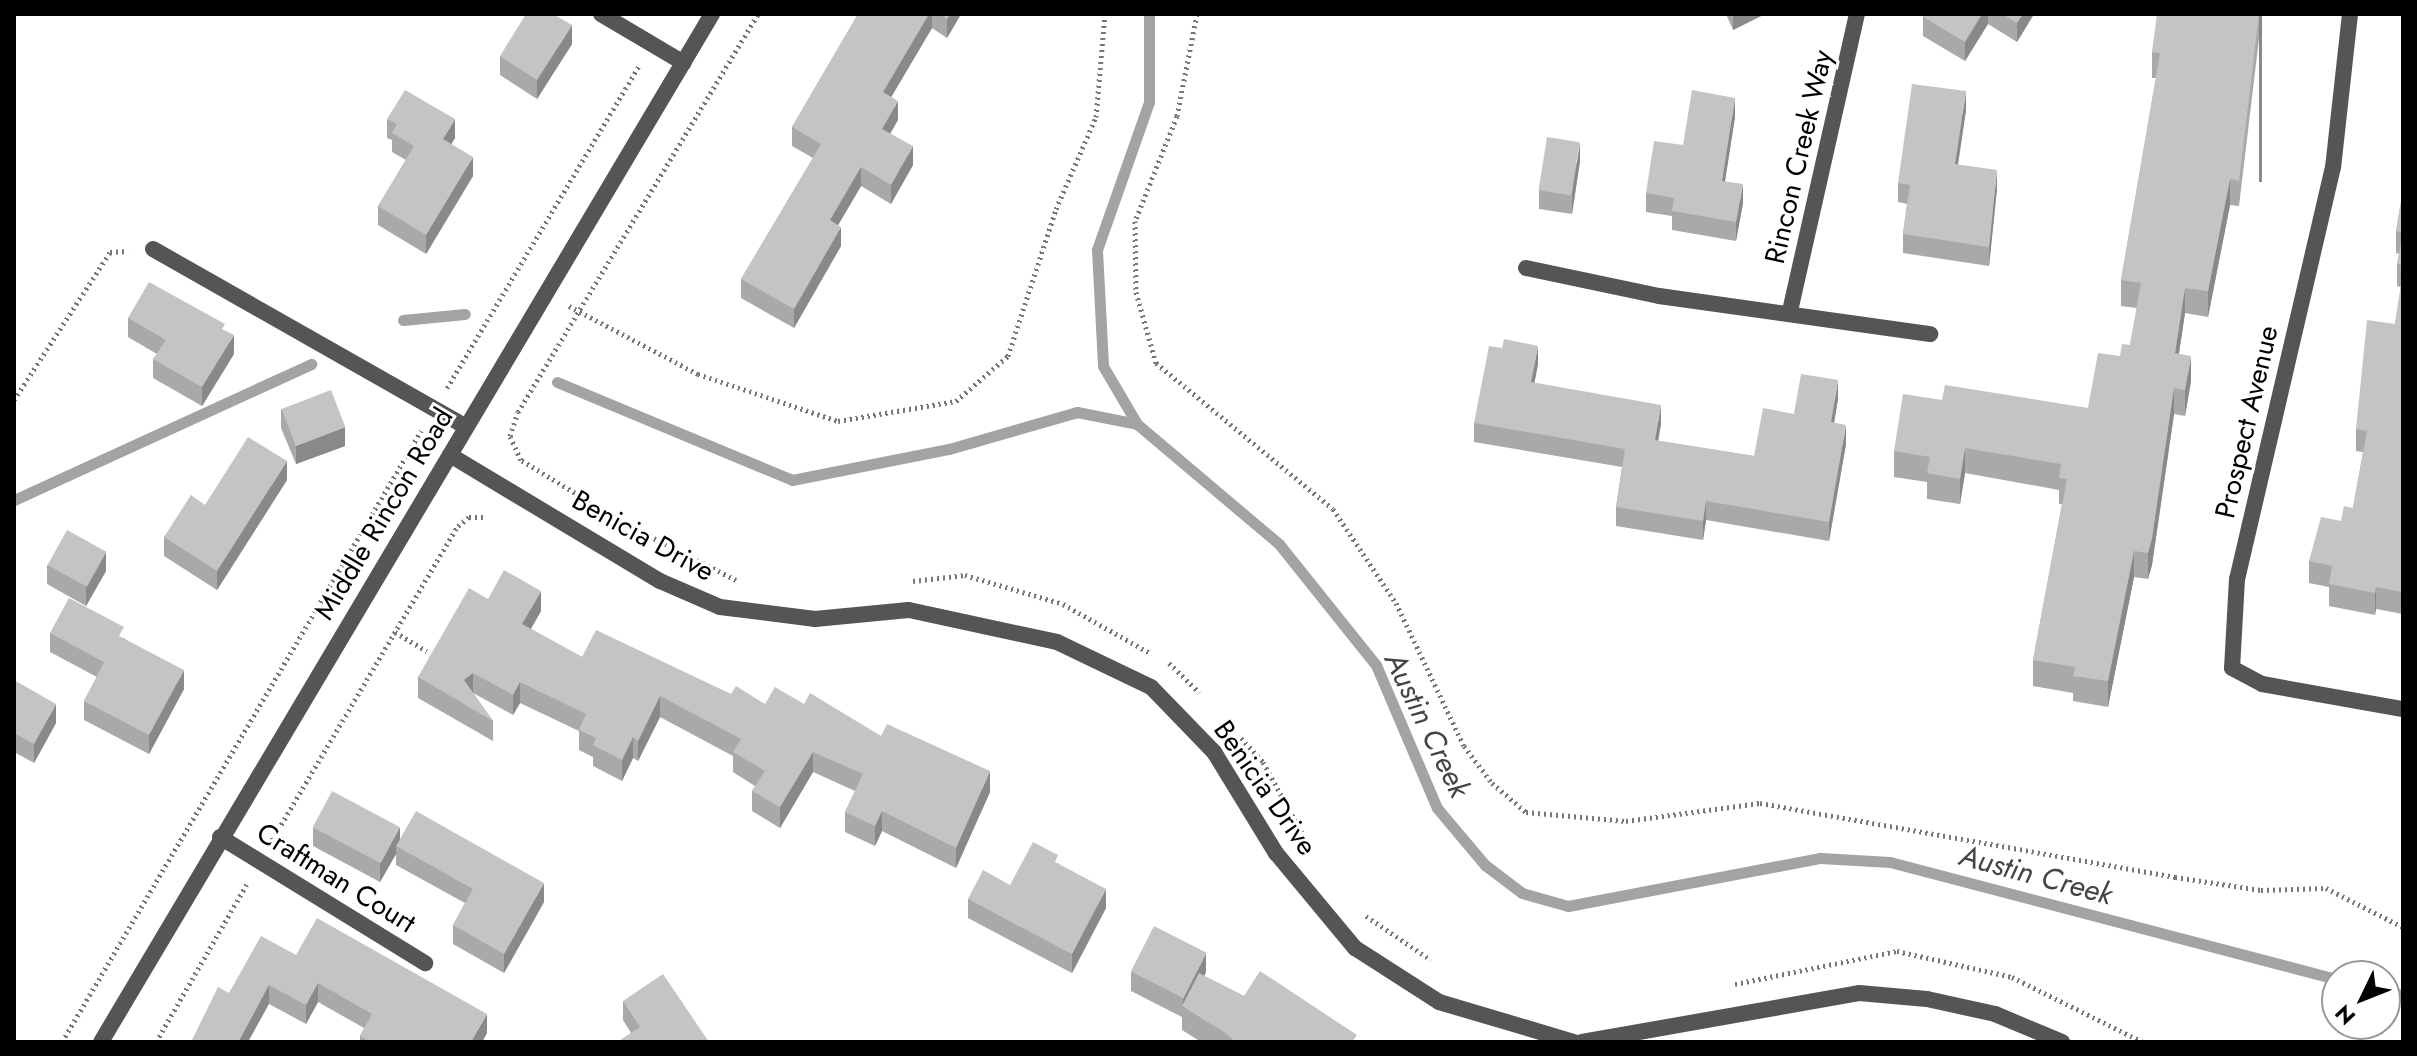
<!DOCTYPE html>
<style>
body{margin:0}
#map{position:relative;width:2417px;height:1056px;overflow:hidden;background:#fff;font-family:Jost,sans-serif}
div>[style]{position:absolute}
.stream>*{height:11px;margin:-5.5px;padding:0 5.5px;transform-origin:5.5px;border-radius:5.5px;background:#a3a3a3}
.path>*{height:5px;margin-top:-2.5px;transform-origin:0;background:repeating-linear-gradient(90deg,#777 0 2px,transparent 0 6px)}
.service>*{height:16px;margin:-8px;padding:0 8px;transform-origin:8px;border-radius:8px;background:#555}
.minor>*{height:16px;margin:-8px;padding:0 8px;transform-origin:8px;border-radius:8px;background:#555}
.tertiary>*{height:16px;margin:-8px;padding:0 8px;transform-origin:8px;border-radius:8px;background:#555}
.wall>*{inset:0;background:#a9a9a9}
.shaded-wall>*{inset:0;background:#898989;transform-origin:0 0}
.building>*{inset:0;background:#c4c4c4;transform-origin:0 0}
span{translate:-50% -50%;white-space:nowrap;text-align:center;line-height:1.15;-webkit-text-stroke:6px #fff;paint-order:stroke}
.street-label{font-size:28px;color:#000}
.water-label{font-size:30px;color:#444;font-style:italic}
.frame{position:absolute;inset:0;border:16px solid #000;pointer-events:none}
.north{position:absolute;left:2321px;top:960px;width:80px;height:80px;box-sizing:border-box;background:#fff;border:2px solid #999;border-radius:50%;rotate:227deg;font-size:22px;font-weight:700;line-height:32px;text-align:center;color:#000}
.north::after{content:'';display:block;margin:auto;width:28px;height:36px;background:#000;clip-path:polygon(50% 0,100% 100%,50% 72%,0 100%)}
</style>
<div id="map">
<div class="stream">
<i style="left:1149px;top:14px;width:88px;rotate:90deg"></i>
<i style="left:1149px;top:102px;width:157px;rotate:109.4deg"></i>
<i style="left:1097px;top:250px;width:116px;rotate:87deg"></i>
<i style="left:1103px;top:366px;width:67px;rotate:59.6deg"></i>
<i style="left:1137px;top:424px;width:186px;rotate:40.2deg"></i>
<i style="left:1279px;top:544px;width:155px;rotate:51.3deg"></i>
<i style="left:1376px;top:665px;width:155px;rotate:66.9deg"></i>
<i style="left:1437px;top:808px;width:75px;rotate:49.9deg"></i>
<i style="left:1485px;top:865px;width:46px;rotate:37.1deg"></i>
<i style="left:1522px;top:893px;width:48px;rotate:15.8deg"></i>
<i style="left:1568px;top:906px;width:257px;rotate:-10.8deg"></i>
<i style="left:1820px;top:858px;width:70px;rotate:3.3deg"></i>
<i style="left:1890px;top:862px;width:462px;rotate:14.7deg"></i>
<i style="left:403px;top:320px;width:62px;rotate:-5.5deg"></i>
<i style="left:557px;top:382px;width:255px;rotate:22.6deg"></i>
<i style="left:792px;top:480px;width:160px;rotate:-11.2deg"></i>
<i style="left:949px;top:449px;width:133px;rotate:-16.1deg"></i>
<i style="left:1077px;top:412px;width:61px;rotate:11.3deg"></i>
<i style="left:14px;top:500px;width:327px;rotate:-24.6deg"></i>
<i style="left:2385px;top:991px;width:18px;rotate:13deg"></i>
</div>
<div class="path">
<i style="left:1197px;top:14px;width:104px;rotate:101.1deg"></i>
<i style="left:1177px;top:116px;width:113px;rotate:111.8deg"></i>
<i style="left:1135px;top:221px;width:71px;rotate:89.2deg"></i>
<i style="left:1136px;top:292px;width:74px;rotate:74.3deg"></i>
<i style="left:1156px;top:363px;width:229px;rotate:39.5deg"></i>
<i style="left:1333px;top:509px;width:113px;rotate:56.2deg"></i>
<i style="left:1396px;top:603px;width:158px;rotate:64.6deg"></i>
<i style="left:1464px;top:746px;width:46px;rotate:52.9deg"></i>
<i style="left:1492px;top:783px;width:45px;rotate:40.5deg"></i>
<i style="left:1526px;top:812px;width:100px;rotate:5.1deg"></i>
<i style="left:1626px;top:821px;width:135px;rotate:-7.7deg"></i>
<i style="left:1760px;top:803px;width:422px;rotate:10.1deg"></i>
<i style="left:2175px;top:877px;width:87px;rotate:8.6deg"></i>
<i style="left:2261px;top:890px;width:65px;rotate:-1.8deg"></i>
<i style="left:2326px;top:888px;width:86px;rotate:26.9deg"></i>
<i style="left:569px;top:306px;width:146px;rotate:27.8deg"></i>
<i style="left:698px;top:374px;width:148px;rotate:18.6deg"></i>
<i style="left:838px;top:421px;width:120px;rotate:-9.6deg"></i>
<i style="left:956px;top:401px;width:69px;rotate:-40.9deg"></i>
<i style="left:1008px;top:356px;width:155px;rotate:-71.9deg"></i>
<i style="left:1056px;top:209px;width:100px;rotate:-66.5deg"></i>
<i style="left:1096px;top:117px;width:103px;rotate:-85deg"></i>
<i style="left:447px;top:388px;width:374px;rotate:-59.2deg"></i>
<i style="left:14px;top:400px;width:176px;rotate:-57deg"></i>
<i style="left:110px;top:252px;width:18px;rotate:-3deg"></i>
<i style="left:736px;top:580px;width:123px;rotate:-153deg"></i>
<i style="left:626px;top:524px;width:123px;rotate:-148.6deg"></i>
<i style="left:521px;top:460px;width:26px;rotate:-115deg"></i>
<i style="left:510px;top:436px;width:25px;rotate:-72deg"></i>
<i style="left:518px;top:412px;width:465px;rotate:-58.9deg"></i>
<i style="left:913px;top:581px;width:52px;rotate:-6.6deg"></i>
<i style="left:965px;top:575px;width:102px;rotate:16.5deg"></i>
<i style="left:1063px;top:604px;width:100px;rotate:29.4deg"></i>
<i style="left:395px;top:632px;width:37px;rotate:31deg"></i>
<i style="left:1169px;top:663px;width:42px;rotate:44deg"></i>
<i style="left:1241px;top:738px;width:33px;rotate:47deg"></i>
<i style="left:1263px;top:762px;width:94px;rotate:61.2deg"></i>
<i style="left:272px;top:840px;width:365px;rotate:-59.4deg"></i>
<i style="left:458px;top:526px;width:14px;rotate:-39deg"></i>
<i style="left:469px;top:517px;width:14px"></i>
<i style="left:1366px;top:916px;width:78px;rotate:34.1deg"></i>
<i style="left:1735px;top:984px;width:165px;rotate:-11.5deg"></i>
<i style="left:1897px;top:951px;width:118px;rotate:12.7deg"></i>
<i style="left:2012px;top:977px;width:146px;rotate:26.4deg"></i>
<i style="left:62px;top:1042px;width:709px;rotate:-59.56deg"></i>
<i style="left:156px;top:1042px;width:182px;rotate:-60.1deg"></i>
</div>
<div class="service">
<i style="left:601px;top:14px;width:96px;rotate:30.6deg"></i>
<i style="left:153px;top:249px;width:360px;rotate:29.6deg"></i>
</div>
<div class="minor">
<i style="left:2350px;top:14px;width:154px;rotate:96.3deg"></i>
<i style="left:2333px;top:167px;width:423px;rotate:103.1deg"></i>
<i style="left:2237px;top:579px;width:89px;rotate:93.2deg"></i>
<i style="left:2232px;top:668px;width:34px;rotate:28deg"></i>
<i style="left:2262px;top:684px;width:143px;rotate:10.1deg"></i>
<i style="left:1526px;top:268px;width:136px;rotate:11.9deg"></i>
<i style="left:1659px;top:296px;width:274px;rotate:8deg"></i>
<i style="left:1790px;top:311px;width:304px;rotate:-77.3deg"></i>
<i style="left:450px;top:455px;width:245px;rotate:31deg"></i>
<i style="left:660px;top:581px;width:65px;rotate:23.4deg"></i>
<i style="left:720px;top:607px;width:96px;rotate:7.2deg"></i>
<i style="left:815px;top:619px;width:94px;rotate:-5.5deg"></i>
<i style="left:909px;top:610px;width:151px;rotate:12.2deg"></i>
<i style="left:1057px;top:642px;width:104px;rotate:25.6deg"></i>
<i style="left:1151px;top:687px;width:91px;rotate:45.9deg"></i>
<i style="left:1214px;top:752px;width:119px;rotate:58.5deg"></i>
<i style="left:1276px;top:853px;width:124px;rotate:50.3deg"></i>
<i style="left:1355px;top:948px;width:100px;rotate:32.7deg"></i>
<i style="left:1439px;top:1002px;width:141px;rotate:16.5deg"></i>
<i style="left:220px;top:837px;width:241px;rotate:31.6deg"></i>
<i style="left:1582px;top:1042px;width:281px;rotate:-10deg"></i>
<i style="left:1859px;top:993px;width:68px;rotate:5deg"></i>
<i style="left:1927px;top:999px;width:70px;rotate:12.4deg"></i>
<i style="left:1995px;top:1014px;width:73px;rotate:22.7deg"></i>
</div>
<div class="tertiary">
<i style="left:101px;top:1042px;width:1196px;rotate:-59.27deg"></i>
</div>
<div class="wall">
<i style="clip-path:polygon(858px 14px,961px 14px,947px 38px,932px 28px,891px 97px,898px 120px,890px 133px,913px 165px,891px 204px,861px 186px,838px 225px,841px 246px,794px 328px,741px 298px,741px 279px,813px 158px,792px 146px,792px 127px)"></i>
<i style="clip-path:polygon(1726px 14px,1765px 14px,1733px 30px)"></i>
<i style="clip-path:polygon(1925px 14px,2034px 14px,2017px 42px,1988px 24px,1965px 61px,1923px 36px,1923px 17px)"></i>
<i style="clip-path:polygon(2262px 14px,2239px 206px,2230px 205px,2208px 317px,2185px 313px,2179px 354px,2191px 381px,2185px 416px,2174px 414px,2152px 565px,2148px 579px,2134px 577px,2108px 707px,2073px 701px,2073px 693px,2033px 686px,2033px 660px,2062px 504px,2059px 504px,2059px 490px,1965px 473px,1960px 504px,1927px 499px,1927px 482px,1894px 477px,1894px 451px,1942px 400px,2088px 408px,2120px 356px,2130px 345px,2137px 308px,2121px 306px,2121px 280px,2156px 78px,2152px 78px,2152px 52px)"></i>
<i style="clip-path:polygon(572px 44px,537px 99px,500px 75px,500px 56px)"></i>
<i style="clip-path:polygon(1966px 110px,1958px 165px,1997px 189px,1989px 266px,1903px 253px,1903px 234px,1907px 204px,1898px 202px,1898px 183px)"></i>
<i style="clip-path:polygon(1735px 117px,1725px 181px,1743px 203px,1736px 241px,1672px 230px,1672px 216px,1646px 212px,1646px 193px,1683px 145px)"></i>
<i style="clip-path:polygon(387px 119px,455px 138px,451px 144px,473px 176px,426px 254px,378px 225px,378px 206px,406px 160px,392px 152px,392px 140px,387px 138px)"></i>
<i style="clip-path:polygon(1580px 161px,1572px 214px,1539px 209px,1539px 190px)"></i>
<i style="clip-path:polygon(2403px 190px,2403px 614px,2376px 609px,2375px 615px,2329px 606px,2329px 587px,2309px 583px,2309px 561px,2341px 521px,2353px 508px,2363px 452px,2356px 451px,2356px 429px,2395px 324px,2401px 287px,2397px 286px,2397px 264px,2399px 254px,2396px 253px,2396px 231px)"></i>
<i style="clip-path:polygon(128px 318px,225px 331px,234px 354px,202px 406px,153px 378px,153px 359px,157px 354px,128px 337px)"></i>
<i style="clip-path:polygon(1538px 364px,1534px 383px,1661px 424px,1658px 441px,1754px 456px,1794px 414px,1838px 399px,1834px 423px,1846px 444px,1829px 541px,1706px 520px,1703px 540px,1616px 526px,1616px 507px,1622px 467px,1474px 442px,1474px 423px)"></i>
<i style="clip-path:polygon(281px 409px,345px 446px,296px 464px,281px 428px)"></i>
<i style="clip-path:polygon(287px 480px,217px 590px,164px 556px,164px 537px,205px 505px)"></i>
<i style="clip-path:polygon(47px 565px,106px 571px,86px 606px,47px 584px)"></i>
<i style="clip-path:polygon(488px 599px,541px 611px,531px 629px,582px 657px,731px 694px,765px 704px,804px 704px,881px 736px,990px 792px,956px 868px,882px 831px,875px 846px,845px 832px,845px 812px,855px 791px,813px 772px,780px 828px,752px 811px,752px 791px,755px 786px,733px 772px,733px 756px,660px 717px,638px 761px,633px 758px,622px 781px,593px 766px,593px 757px,579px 750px,579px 731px,520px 703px,513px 715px,473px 693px,493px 721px,493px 741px,418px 698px,418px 677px)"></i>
<i style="clip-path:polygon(50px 633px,124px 638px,184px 689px,149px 754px,84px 720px,84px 701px,97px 677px,50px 652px)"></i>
<i style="clip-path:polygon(14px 680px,56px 723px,34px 763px,14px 752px)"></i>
<i style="clip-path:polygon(313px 827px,400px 839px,544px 902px,504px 973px,453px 944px,453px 925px,465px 903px,396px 865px,396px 854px,380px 882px,313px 846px)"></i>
<i style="clip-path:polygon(1058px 863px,1106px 908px,1072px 973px,968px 918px,968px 899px,1010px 885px)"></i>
<i style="clip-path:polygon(296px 955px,487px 1033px,482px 1042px,360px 1042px,360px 1036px,364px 1028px,318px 1002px,306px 1024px,269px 1004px,229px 993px)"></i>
<i style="clip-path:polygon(1131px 972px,1206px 972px,1204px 976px,1244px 996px,1357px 1042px,1201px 1042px,1182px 1030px,1182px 1017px,1131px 991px)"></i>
<i style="clip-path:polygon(623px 1001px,709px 1042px,631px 1033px,623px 1020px)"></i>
</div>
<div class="shaded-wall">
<i style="clip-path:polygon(929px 14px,932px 14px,932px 28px,883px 111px,883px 92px)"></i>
<i style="clip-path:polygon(950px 14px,961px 14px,947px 38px,947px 19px)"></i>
<i style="clip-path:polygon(1733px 14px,1765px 14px,1733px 30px)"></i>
<i style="clip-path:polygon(1982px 14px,1988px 14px,1988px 24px,1965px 61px,1965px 42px)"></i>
<i style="clip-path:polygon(2023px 14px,2034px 14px,2017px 42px,2017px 23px)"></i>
<i style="left:2259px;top:14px;width:3px;height:168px"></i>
<i style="clip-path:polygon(572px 25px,572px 44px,537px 99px,537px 80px)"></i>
<i style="clip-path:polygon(1966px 91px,1966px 110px,1955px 183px,1955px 164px)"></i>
<i style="clip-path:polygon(1735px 98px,1735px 117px,1722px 200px,1722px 181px)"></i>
<i style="clip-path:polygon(898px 101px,898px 120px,882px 148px,882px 129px)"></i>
<i style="clip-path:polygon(455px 119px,455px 138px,443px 158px,443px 139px)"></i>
<i style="clip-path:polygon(1580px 142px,1580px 161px,1572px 214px,1572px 195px)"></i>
<i style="clip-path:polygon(913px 146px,913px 165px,891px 204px,891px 185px)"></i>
<i style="clip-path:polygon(473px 157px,473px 176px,426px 254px,426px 235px)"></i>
<i style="clip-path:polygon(861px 167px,861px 186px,830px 239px,830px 220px)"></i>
<i style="clip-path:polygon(1997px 170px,1997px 189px,1989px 266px,1989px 247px)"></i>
<i style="clip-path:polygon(2230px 179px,2230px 205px,2208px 317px,2208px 291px)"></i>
<i style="clip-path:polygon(1743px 184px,1743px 203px,1736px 241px,1736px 222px)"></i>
<i style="clip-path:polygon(841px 227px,841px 246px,794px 328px,794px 309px)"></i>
<i style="clip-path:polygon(2185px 288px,2185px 313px,2175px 379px,2175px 353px)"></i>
<i style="clip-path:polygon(234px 335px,234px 354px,202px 406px,202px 387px)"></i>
<i style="clip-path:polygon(1538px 346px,1538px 364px,1531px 401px,1531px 382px)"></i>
<i style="clip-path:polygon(2191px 356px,2191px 381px,2185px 416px,2185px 390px)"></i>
<i style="clip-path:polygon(1838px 380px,1838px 399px,1831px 441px,1831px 422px)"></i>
<i style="clip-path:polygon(2174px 388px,2174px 414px,2152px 565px,2148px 579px,2148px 553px)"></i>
<i style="clip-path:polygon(1661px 405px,1661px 424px,1655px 459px,1655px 440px)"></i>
<i style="clip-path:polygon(1846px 425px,1846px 444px,1829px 541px,1829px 522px)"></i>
<i style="clip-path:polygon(345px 427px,345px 446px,296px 464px,296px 445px)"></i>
<i style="clip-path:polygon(1965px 448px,1965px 473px,1960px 504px,1960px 479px)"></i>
<i style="clip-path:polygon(287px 461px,287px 480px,217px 590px,217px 571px)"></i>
<i style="clip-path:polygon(1706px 501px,1706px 520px,1703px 540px,1703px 521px)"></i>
<i style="clip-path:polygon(2134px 551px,2134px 577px,2108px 707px,2108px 681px)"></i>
<i style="clip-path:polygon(106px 552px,106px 571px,86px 606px,86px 587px)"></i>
<i style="clip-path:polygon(2376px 587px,2376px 609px,2375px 615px,2375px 593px)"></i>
<i style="clip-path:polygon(541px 591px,541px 611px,522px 644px,522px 624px)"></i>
<i style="clip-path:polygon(184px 670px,184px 689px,149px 754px,149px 735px)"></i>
<i style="clip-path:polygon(473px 673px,473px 693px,464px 680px)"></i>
<i style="clip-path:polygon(520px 682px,520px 703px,513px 715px,513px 695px)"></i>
<i style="clip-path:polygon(660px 696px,660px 717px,638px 761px,638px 741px)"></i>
<i style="clip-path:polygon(56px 704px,56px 723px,34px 763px,34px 744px)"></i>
<i style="clip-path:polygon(633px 737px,633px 758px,622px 781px,622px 760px)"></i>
<i style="clip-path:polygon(813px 752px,813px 772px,780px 828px,780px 807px)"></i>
<i style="clip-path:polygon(990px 771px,990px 792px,956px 868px,956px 848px)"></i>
<i style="clip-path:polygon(882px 811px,882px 831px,875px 846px,875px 826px)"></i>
<i style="clip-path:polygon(400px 827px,400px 846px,396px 846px,396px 854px,380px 882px,380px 863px)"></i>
<i style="clip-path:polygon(544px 883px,544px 902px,504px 973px,504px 954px)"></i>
<i style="clip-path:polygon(1106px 889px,1106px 908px,1072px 973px,1072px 954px)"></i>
<i style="clip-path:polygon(1206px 953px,1206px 972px,1187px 1009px,1183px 1007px,1183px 999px)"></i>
<i style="clip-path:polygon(318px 983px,318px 1002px,306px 1024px,306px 1005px)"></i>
<i style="clip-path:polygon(269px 985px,269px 1004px,248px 1042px,238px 1042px)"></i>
<i style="clip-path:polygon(487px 1014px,487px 1033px,482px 1042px,471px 1042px)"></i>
</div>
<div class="building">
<i style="clip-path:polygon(526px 14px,553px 14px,572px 25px,537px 80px,500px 56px)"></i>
<i style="clip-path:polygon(858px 14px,929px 14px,883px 92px,898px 101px,882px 129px,913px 146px,891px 185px,861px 167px,830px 220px,841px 227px,794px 309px,741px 279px,821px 144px,792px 127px)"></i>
<i style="clip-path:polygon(939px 14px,950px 14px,947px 19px)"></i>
<i style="clip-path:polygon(1925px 14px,1982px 14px,1965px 42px,1923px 17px)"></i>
<i style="clip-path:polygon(2002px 14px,2023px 14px,2017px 23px)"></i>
<i style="clip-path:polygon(2157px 14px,2259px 14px,2239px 181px,2230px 179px,2208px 291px,2185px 288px,2175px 353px,2191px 356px,2185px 390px,2174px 388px,2152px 539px,2148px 553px,2134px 551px,2108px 681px,2073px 676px,2075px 667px,2033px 660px,2067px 479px,2059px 478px,2061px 464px,1965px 448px,1960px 479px,1927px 473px,1930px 457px,1894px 451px,1903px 394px,1942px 400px,1945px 385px,2088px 408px,2098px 353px,2120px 356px,2122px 344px,2130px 345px,2141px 283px,2121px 280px,2160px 53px,2152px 52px)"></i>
<i style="clip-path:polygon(1912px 84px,1966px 91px,1955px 164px,1997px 170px,1989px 247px,1903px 234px,1910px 185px,1898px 183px)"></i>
<i style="clip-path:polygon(405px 90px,455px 119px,443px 139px,473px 157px,426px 235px,378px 206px,414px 146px,392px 133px,397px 124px,387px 119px)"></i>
<i style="clip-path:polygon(1692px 90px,1735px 98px,1722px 181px,1743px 184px,1736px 222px,1672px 211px,1674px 198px,1646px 193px,1654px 141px,1683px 145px)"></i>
<i style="left:1547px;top:137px;width:33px;height:54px;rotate:9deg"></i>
<i style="clip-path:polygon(2403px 190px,2403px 232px,2396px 231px)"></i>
<i style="clip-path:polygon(2403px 233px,2403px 265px,2397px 264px)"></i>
<i style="clip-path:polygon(2403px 271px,2403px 592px,2376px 587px,2375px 593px,2329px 584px,2332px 566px,2309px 561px,2321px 517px,2341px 521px,2344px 506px,2353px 508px,2367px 431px,2356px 429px,2367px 320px,2395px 324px)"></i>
<i style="clip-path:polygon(149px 282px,225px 324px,222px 329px,234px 335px,202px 387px,153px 359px,166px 340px,128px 318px)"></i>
<i style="clip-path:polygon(1504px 339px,1538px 346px,1531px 382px,1661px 405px,1655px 440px,1754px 456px,1763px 408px,1794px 414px,1801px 374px,1838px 380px,1831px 422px,1846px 425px,1829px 522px,1706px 501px,1703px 521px,1616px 507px,1625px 449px,1474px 423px,1489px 346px,1502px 348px)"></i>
<i style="left:331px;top:390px;width:40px;height:53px;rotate:69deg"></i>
<i style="clip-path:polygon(248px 437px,287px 461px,217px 571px,164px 537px,191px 495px,205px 505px)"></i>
<i style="left:67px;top:530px;width:45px;height:40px;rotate:29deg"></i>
<i style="clip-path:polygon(504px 570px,541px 591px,522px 624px,582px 657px,596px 630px,731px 694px,736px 686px,765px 704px,775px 687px,804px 704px,810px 693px,881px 736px,887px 724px,990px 771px,956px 848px,882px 811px,875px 826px,845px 812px,863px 774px,813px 752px,780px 807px,752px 791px,765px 771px,733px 752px,741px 739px,660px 696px,638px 741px,633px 737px,622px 760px,593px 745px,596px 738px,579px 730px,586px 714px,520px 682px,513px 695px,473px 673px,464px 680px,493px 721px,418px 677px,469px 588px,488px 599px)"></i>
<i style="clip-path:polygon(69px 598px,124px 627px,119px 636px,184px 670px,149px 735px,84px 701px,104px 662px,50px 633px)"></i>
<i style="clip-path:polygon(14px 680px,56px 704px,34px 744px,14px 733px)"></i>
<i style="left:332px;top:791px;width:77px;height:41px;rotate:28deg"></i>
<i style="clip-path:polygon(416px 811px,544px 883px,504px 954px,453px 925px,473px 889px,396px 846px)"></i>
<i style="clip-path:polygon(1033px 842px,1058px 855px,1055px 862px,1106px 889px,1072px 954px,968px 899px,983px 870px,1010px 885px)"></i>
<i style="clip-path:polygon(317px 918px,487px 1014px,471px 1042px,370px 1042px,360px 1036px,372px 1014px,318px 983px,306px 1005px,269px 985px,238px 1042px,191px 1042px,218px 987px,229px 993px,261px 936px,296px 955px)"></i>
<i style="left:1154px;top:926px;width:59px;height:51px;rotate:27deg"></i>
<i style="clip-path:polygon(1260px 971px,1357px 1035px,1352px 1042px,1235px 1042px,1227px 1034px,1182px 1006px,1199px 973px,1244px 996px)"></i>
<i style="clip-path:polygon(663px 974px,709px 1042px,617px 1042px,640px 1027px,623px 1001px)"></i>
</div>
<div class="street-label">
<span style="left:1799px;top:157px;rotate:-77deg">Rincon Creek Way</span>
<span style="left:2247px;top:422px;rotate:-77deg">Prospect Avenue</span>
<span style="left:384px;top:514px;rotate:-59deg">Middle Rincon Road</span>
<span style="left:643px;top:536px;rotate:29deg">Benicia Drive</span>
<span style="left:1265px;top:788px;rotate:55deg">Benicia Drive</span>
<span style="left:336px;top:878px;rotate:32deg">Craftman Court</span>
</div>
<div class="water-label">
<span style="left:1427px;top:725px;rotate:64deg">Austin Creek</span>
<span style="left:2036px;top:875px;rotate:15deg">Austin Creek</span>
</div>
<div class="frame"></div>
<div class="north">N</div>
</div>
